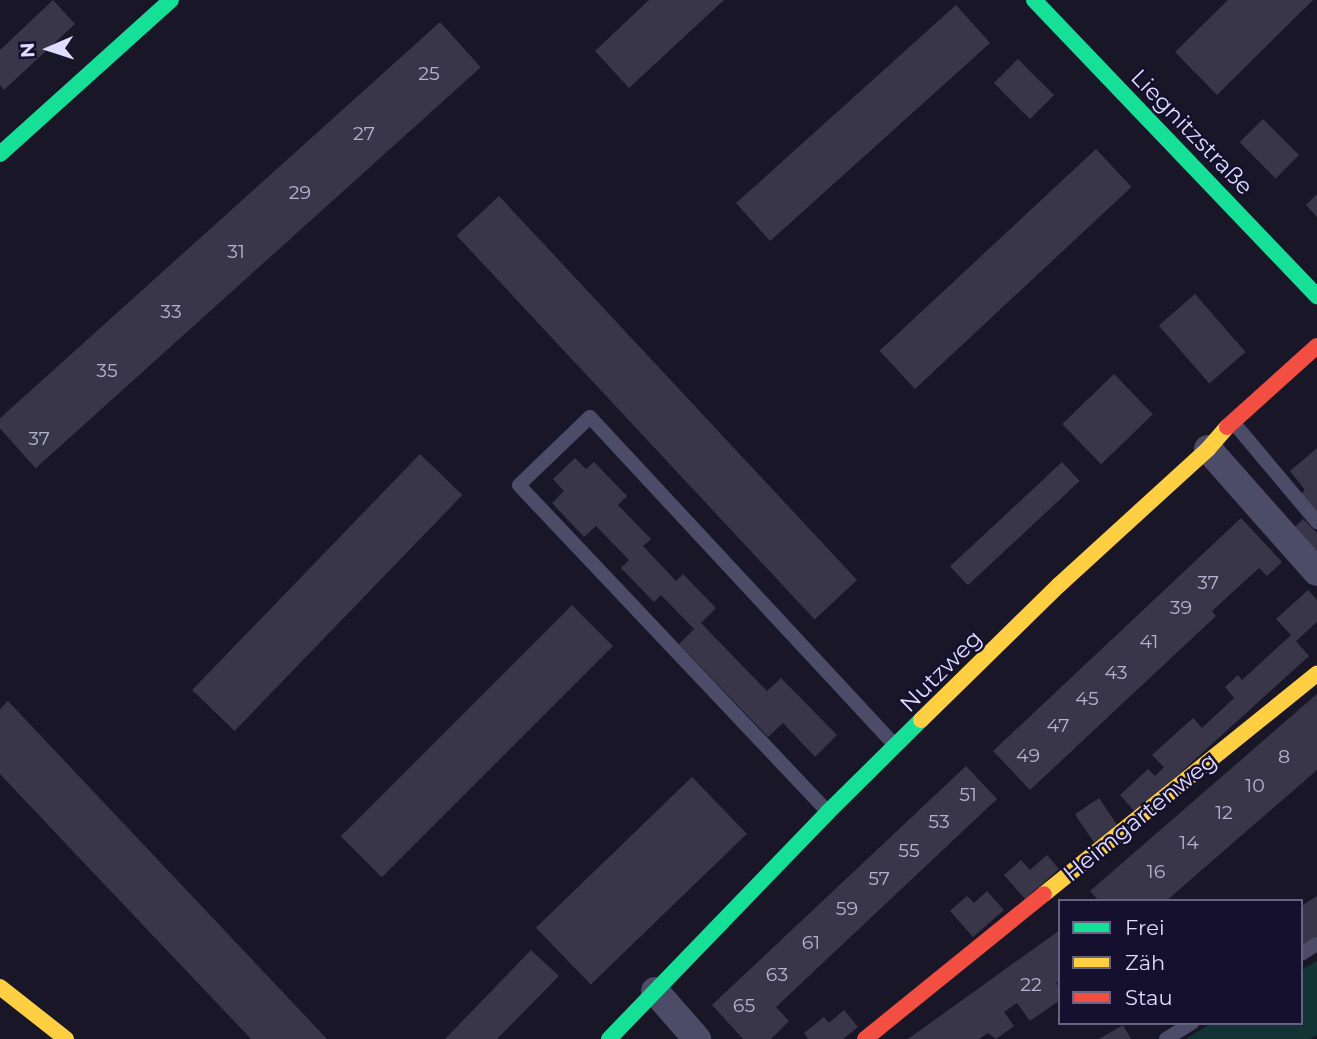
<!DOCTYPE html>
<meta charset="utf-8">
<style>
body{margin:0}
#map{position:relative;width:1317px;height:1039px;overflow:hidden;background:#191727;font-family:Montserrat,sans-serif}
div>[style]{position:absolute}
.green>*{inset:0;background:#133434}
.building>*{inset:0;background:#383648;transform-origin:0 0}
.lane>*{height:14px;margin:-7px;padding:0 7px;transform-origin:7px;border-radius:7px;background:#4c4c68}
.street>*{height:28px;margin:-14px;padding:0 14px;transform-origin:14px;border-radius:14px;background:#4c4c68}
.fast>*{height:16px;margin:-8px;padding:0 8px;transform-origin:8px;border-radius:8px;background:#16e098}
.slow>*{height:16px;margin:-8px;padding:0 8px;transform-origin:8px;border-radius:8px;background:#ffcf43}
.jam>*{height:16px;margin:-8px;padding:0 8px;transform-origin:8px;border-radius:8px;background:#f24e42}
span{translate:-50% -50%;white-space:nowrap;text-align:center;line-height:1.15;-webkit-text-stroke:5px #14102e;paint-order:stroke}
.number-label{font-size:19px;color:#b5b2d1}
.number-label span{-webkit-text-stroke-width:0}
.street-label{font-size:23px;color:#dfdcff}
.legend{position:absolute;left:1058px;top:899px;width:245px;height:126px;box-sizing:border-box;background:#14102e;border:2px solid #656282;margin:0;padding:9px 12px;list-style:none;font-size:21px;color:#dfdcff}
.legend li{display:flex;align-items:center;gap:14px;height:35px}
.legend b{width:35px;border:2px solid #656282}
.north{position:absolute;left:14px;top:14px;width:70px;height:70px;-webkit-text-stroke:5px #14102e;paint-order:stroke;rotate:267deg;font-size:19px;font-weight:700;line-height:28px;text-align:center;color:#dfdcff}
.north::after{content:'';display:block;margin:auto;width:24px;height:32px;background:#dfdcff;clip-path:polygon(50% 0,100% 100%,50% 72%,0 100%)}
</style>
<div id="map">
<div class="green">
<i style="clip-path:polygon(1317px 961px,1317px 1035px,1310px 1039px,1186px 1039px,1212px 1023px,1301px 1023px,1301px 970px)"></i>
</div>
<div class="building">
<i style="clip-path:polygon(53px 0,75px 24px,4px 90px,0 85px,0 50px)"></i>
<i style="clip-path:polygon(649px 0,724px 0,629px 88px,595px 51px)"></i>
<i style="clip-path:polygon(1228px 0,1313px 0,1217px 95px,1175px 52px)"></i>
<i style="left:956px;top:5px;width:51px;height:296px;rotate:48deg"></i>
<i style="left:440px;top:22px;width:61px;height:599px;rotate:48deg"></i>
<i style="left:1018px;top:59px;width:51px;height:34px;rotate:45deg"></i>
<i style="left:1263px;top:119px;width:51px;height:33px;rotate:45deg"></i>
<i style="left:1096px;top:149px;width:52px;height:296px;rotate:47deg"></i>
<i style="clip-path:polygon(1317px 194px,1317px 217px,1306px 205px)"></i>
<i style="left:499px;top:196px;width:525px;height:58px;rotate:47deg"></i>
<i style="left:1195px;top:294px;width:77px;height:48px;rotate:49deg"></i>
<i style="left:1114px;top:374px;width:56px;height:72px;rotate:46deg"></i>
<i style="clip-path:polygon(1317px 448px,1317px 515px,1300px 494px,1305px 490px,1290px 471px)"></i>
<i style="left:420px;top:454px;width:59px;height:328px;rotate:44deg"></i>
<i style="clip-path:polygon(575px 458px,586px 469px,594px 462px,627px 496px,618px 505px,651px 539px,643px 546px,676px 581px,683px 574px,716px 608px,701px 623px,767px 691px,781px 678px,837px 735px,815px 757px,783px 723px,768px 737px,679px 644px,694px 629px,661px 595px,654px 602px,621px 568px,629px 560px,596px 526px,584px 537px,552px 503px,564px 491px,553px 479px)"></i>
<i style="left:1062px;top:462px;width:26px;height:153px;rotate:47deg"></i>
<i style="clip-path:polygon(1241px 518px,1282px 562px,1267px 576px,1259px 568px,1212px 611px,1216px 616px,1030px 790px,993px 751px)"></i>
<i style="clip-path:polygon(1303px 519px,1317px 533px,1317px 558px,1292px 530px)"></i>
<i style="clip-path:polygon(1308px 590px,1317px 600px,1317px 622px,1296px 641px,1309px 656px,1136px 813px,1120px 795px,1148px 769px,1155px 776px,1164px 767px,1152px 755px,1193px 718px,1202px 728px,1234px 698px,1225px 687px,1238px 675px,1242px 680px,1291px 635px,1276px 619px)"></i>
<i style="left:572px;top:605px;width:58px;height:327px;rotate:45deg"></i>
<i style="clip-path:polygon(1317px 694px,1317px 770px,1166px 901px,1099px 901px,1090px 891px)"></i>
<i style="clip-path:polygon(8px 701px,327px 1039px,251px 1039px,68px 846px,0 774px,0 709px)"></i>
<i style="clip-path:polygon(966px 766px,997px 799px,776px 1007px,789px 1021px,771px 1039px,743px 1039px,712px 1005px)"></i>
<i style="left:692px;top:777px;width:79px;height:217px;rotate:46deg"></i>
<i style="left:1099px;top:798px;width:34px;height:29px;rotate:56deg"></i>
<i style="clip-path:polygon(1047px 855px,1059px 869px,1025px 899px,1004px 875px,1021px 860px,1030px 870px)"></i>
<i style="clip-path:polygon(987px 891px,1004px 910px,973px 937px,950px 911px,967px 896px,974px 903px)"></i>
<i style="clip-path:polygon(1317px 896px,1317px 937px,1301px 947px,1301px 906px)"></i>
<i style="clip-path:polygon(1060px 930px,1060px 980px,1056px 983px,1060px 988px,1060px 1000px,1030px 1021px,1017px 1003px,1004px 1012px,1014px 1026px,996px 1039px,988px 1033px,979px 1039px,908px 1039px)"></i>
<i style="clip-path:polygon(531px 950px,559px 976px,497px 1039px,445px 1039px)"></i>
<i style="clip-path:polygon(844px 1010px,858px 1027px,843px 1039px,808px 1039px,804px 1033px,824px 1017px,829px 1023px)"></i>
<i style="clip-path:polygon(1123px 1025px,1131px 1039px,1099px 1039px)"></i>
</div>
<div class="lane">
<i style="left:1233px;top:422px;width:131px;rotate:50deg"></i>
<i style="left:827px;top:811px;width:448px;rotate:-133.4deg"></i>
<i style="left:519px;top:485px;width:98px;rotate:-43.8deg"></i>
<i style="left:590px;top:417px;width:448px;rotate:47.1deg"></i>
<i style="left:1301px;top:954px;width:19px;rotate:-32deg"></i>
<i style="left:1166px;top:1039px;width:31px;rotate:-32deg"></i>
</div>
<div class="street">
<i style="left:1208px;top:449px;width:164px;rotate:48.5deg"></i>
<i style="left:655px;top:991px;width:64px;rotate:48.8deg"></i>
</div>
<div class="fast">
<i style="left:1034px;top:0;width:410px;rotate:46.3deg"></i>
<i style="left:0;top:154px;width:230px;rotate:-42deg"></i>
<i style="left:609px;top:1039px;width:315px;rotate:-46deg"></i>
<i style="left:828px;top:812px;width:131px;rotate:-44.7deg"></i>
</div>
<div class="slow">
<i style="left:921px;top:720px;width:193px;rotate:-44.4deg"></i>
<i style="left:1059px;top:585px;width:202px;rotate:-42.4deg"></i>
<i style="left:1208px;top:449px;width:29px;rotate:-49deg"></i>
<i style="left:1044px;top:894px;width:351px;rotate:-38.9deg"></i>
<i style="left:0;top:987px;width:84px;rotate:38.2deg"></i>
</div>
<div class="jam">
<i style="left:1227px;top:427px;width:121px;rotate:-42deg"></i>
<i style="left:865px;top:1039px;width:230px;rotate:-39deg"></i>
</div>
<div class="number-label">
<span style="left:429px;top:74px">25</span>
<span style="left:364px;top:134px">27</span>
<span style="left:300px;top:193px">29</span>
<span style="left:236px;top:252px">31</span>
<span style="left:171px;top:312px">33</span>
<span style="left:107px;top:371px">35</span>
<span style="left:39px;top:439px">37</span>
<span style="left:1208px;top:583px">37</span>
<span style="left:1181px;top:608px">39</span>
<span style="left:1149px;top:642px">41</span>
<span style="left:1116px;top:673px">43</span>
<span style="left:1087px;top:699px">45</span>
<span style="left:1058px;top:726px">47</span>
<span style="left:1028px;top:756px">49</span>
<span style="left:1284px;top:757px">8</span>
<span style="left:1255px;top:786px">10</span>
<span style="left:968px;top:795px">51</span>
<span style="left:1224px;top:813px">12</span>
<span style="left:939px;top:822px">53</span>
<span style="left:1189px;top:843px">14</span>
<span style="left:909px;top:851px">55</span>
<span style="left:1156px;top:872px">16</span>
<span style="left:879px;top:879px">57</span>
<span style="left:847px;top:909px">59</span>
<span style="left:811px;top:943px">61</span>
<span style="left:777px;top:975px">63</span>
<span style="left:1031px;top:985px">22</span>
<span style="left:744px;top:1006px">65</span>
</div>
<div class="street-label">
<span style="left:1192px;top:132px;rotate:46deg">Liegnitzstraße</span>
<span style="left:941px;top:671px;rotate:-45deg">Nutzweg</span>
<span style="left:1140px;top:817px;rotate:-39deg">Heimgartenweg</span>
</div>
<ul class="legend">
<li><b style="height:9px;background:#16e098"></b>Frei</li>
<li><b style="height:9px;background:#ffcf43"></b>Zäh</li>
<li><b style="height:9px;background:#f24e42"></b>Stau</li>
</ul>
<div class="north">N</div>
</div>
